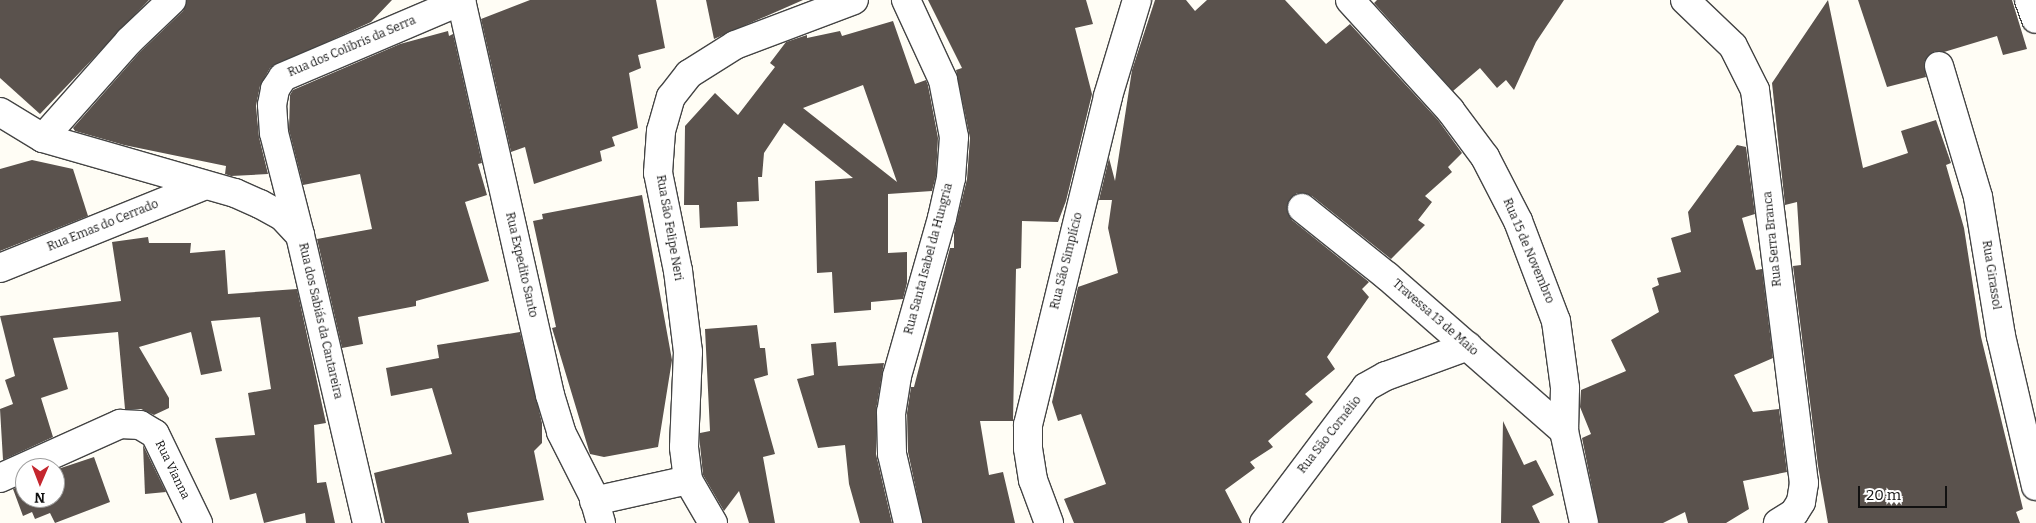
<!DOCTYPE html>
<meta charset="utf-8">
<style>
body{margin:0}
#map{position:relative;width:2036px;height:523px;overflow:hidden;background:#fffdf5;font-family:Bitter,serif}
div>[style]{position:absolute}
.building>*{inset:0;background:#5a524d}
.roads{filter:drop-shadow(1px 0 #444) drop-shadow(-1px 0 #444) drop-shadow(0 1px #444) drop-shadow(0 -1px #444)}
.minor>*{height:28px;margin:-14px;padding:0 14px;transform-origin:14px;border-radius:14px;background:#fff}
span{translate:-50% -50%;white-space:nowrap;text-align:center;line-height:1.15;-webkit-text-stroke:5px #fff;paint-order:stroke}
.street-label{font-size:12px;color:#111}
.north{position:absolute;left:15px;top:458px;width:50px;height:50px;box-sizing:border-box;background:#fff;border:1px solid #a0a0a0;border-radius:50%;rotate:181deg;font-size:14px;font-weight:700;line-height:20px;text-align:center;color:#111}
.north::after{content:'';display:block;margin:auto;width:18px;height:22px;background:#c4262e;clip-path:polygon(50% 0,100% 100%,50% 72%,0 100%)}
.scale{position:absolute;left:1858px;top:486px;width:89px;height:22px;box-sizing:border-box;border:2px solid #111;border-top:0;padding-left:6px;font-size:15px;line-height:18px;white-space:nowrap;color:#111;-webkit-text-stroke:4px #fff;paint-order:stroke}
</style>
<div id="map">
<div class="building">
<i style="clip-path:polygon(0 0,149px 0,40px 114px,0 78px)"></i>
<i style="clip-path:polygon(187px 0,392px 0,371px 22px,270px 68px,260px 86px,256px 106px,259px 137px,268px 174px,231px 176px,225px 174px,226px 166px,124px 145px,75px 131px,73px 128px,140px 52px,183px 11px)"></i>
<i style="clip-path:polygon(530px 0,656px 0,665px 48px,638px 55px,641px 68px,629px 73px,638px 128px,612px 137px,615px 146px,600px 151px,602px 161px,534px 184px,525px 147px,511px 152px,481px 19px)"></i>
<i style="clip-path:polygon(706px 0,803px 0,714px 39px)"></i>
<i style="clip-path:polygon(928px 0,1086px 0,1093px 24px,1075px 28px,1092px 94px,1066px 201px,1058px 222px,1022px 221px,1021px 268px,1016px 269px,1013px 421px,980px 421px,989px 475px,1003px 472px,1015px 523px,923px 523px,908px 452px,907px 413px,911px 387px,914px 387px,950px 248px,954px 248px,954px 232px,967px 179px,970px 138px,956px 70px,962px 68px)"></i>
<i style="clip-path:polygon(1155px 0,1186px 0,1195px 11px,1207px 0,1285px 0,1326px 44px,1350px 24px,1438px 120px,1462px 153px,1448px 167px,1452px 172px,1425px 196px,1432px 202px,1418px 220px,1425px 225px,1391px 259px,1312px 196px,1297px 193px,1290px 199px,1287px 206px,1292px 220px,1369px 282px,1362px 289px,1369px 297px,1327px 357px,1335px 369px,1305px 394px,1313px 402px,1268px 441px,1273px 447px,1250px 462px,1255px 468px,1225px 490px,1242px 523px,1074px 523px,1064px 499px,1106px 484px,1081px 414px,1058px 421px,1052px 402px,1078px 287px,1118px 273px,1108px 228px,1112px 200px,1099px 200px,1109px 158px,1115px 181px,1132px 70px)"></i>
<i style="clip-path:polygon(1377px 0,1564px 0,1536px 42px,1514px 90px,1506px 80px,1497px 88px,1480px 68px,1453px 91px,1374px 3px)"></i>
<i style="clip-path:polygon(1828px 0,1863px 168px,1908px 153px,1901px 131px,1936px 120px,1951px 163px,1946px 165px,1964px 228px,1981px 337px,2023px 509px,2016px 512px,2020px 523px,1828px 523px,1818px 466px,1793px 266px,1801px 265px,1797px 202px,1785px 205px,1772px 83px)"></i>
<i style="clip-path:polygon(1858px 0,2012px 0,2027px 49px,2003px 55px,1997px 36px,1944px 52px,1935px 51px,1924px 62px,1926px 77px,1887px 87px)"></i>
<i style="clip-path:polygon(evenodd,893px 21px,915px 84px,926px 80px,928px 85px,938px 138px,936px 176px,932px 191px,888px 194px,888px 253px,907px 252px,907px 283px,903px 299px,871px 302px,871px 310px,834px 313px,832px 272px,817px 273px,815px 181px,853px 178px,784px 123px,764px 153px,762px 177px,758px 177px,759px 201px,737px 202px,738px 226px,700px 228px,699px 205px,684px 205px,685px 126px,715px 93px,738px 115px,775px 67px,770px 63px,786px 42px,807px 35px,807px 38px,840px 31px,842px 36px,893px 21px,863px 85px,897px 182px,803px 108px,863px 85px)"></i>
<i style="clip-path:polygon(448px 31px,449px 36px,453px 34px,482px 163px,478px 164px,487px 195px,465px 202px,489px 281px,416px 301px,416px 306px,358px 317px,363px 344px,342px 348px,317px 239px,372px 229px,360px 174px,303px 185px,289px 130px,290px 95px,293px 90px,400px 44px)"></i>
<i style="clip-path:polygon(1737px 145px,1746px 147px,1755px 214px,1742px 218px,1756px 270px,1762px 269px,1773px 358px,1734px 375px,1753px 412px,1779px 409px,1787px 472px,1743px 481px,1749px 509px,1726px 523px,1688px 523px,1685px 512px,1663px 523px,1599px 523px,1582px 438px,1591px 434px,1580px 407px,1581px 390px,1626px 371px,1611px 340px,1659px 312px,1652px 288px,1659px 285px,1657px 278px,1681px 272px,1671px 238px,1691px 232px,1688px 212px)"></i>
<i style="clip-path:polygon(32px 160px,73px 169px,88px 216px,0 251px,0 169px)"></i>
<i style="clip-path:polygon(642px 195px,672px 360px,658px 447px,604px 457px,590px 454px,552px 328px,556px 327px,533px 221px,543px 219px,542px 214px)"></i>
<i style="clip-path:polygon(148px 237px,149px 243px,191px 243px,190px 253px,225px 250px,228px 294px,297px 289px,326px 423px,314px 425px,317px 483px,326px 482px,335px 523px,306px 523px,305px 513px,264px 523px,256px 493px,230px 500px,215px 438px,255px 435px,248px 393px,271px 389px,260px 317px,211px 321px,222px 371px,201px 375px,191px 332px,139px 347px,169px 398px,169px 408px,154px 415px,141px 409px,125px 409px,118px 332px,53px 338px,68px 389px,41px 398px,53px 437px,3px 460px,0 409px,13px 404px,5px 380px,15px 376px,0 316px,121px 301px,112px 242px)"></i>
<i style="clip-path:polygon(757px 325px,760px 348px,765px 348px,768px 375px,754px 379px,775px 454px,763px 457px,775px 523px,749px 523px,739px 491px,724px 511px,703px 475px,700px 445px,700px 433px,710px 431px,705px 329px)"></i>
<i style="clip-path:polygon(520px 332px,542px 423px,542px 443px,534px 451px,544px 500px,467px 513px,469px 523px,385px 523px,374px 473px,452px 454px,432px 388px,391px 396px,386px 368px,439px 358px,437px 345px)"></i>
<i style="clip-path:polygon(836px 342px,838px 366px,884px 363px,876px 410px,876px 454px,892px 523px,860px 523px,849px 484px,845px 445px,818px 448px,797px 379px,814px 375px,811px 344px)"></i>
<i style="clip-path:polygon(1503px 421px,1524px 465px,1536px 460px,1554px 495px,1532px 506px,1540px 523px,1501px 523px)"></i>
<i style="clip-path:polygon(143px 445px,166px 492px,145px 494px)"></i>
<i style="clip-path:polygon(94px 457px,110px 502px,55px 523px,50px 513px,35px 519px,32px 512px,23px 516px,13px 489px,25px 484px,25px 498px,55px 498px,55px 470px)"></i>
</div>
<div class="roads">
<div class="minor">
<i style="left:461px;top:0;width:405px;rotate:77.3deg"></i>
<i style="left:550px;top:395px;width:39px;rotate:73deg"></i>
<i style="left:561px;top:432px;width:71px;rotate:63.1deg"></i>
<i style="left:593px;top:495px;width:29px;rotate:74deg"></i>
<i style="left:906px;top:0;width:88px;rotate:65.2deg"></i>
<i style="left:943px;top:80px;width:58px;rotate:79.1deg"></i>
<i style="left:954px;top:137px;width:41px;rotate:94.2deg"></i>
<i style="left:951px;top:178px;width:41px;rotate:102.7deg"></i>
<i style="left:942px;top:218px;width:164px;rotate:105.9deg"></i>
<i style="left:897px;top:376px;width:36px;rotate:99deg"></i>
<i style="left:891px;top:412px;width:42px;rotate:88.6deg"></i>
<i style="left:892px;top:454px;width:71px;rotate:76.9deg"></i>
<i style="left:1350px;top:0;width:149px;rotate:47.7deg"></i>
<i style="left:1450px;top:110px;width:59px;rotate:53.3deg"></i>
<i style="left:1485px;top:157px;width:72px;rotate:62.7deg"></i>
<i style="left:1518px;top:221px;width:107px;rotate:69.2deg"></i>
<i style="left:1556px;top:321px;width:68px;rotate:82.3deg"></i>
<i style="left:1565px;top:388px;width:43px;rotate:91.3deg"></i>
<i style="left:1564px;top:431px;width:94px;rotate:77.7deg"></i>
<i style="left:1685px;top:0;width:66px;rotate:43.8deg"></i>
<i style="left:1733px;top:46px;width:49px;rotate:63.4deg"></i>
<i style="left:1755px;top:90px;width:396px;rotate:82.9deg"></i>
<i style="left:1804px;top:483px;width:19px;rotate:99deg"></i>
<i style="left:1801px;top:502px;width:13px;rotate:122deg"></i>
<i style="left:1794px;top:513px;width:19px;rotate:148deg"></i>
<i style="left:2029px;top:0;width:20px;rotate:70deg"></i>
<i style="left:1939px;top:66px;width:137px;rotate:73.4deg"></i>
<i style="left:1978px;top:197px;width:141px;rotate:80.6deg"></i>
<i style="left:2001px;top:336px;width:154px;rotate:76.9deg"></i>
<i style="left:0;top:112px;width:50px;rotate:31.2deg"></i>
<i style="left:43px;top:138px;width:200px;rotate:16deg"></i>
<i style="left:235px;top:193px;width:27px;rotate:24deg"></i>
<i style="left:260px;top:204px;width:26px;rotate:29deg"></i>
<i style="left:283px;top:217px;width:25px;rotate:47deg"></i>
<i style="left:300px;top:235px;width:296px;rotate:76.9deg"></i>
<i style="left:43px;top:138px;width:130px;rotate:-48.4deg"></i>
<i style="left:129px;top:41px;width:59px;rotate:-43.6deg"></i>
<i style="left:1302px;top:208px;width:109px;rotate:38.7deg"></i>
<i style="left:1387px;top:276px;width:235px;rotate:41.2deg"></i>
<i style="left:300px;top:235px;width:105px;rotate:-104.3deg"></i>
<i style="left:274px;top:133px;width:28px;rotate:-94deg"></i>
<i style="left:272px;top:105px;width:16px;rotate:-79deg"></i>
<i style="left:275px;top:89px;width:14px;rotate:-56deg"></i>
<i style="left:283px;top:77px;width:194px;rotate:-23.1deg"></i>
<i style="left:0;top:268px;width:221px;rotate:-22deg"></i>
<i style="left:0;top:478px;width:132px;rotate:-24.2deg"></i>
<i style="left:120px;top:424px;width:20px;rotate:3deg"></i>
<i style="left:140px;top:425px;width:17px;rotate:31deg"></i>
<i style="left:155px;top:434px;width:99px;rotate:64.2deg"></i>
<i style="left:594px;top:501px;width:96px;rotate:-12.6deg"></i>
<i style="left:713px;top:523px;width:50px;rotate:-120.2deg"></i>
<i style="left:688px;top:480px;width:33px;rotate:-97deg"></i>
<i style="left:684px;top:447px;width:95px;rotate:-87.6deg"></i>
<i style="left:688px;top:352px;width:82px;rotate:-97deg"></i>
<i style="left:678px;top:271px;width:100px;rotate:-101.5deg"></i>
<i style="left:658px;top:173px;width:42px;rotate:-85.9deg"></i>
<i style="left:661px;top:131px;width:35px;rotate:-74deg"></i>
<i style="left:671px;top:97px;width:29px;rotate:-52deg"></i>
<i style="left:689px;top:74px;width:54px;rotate:-32.2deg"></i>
<i style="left:735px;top:45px;width:127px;rotate:-20.7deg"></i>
<i style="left:1049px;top:523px;width:46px;rotate:-110.4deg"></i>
<i style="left:1033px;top:480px;width:32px;rotate:-99deg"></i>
<i style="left:1028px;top:448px;width:23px;rotate:-90deg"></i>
<i style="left:1028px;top:425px;width:339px;rotate:-76.3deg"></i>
<i style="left:1108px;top:96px;width:100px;rotate:-73.2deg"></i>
<i style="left:1264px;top:523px;width:170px;rotate:-53.1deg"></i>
<i style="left:1366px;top:387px;width:23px;rotate:-29deg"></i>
<i style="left:1386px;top:376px;width:87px;rotate:-20.1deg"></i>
</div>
</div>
<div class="street-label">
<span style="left:352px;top:47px;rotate:-23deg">Rua dos Colibris da Serra</span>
<span style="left:103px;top:226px;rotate:-22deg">Rua Emas do Cerrado</span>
<span style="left:669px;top:228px;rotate:80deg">Rua São Felipe Neri</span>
<span style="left:1773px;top:239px;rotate:-96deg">Rua Serra Branca</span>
<span style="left:1528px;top:251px;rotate:67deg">Rua 15 de Novembro</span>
<span style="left:929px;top:259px;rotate:-75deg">Rua Santa Isabel da Hungria</span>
<span style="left:1067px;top:261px;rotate:-76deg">Rua São Simplício</span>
<span style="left:521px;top:265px;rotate:77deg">Rua Expedito Santo</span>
<span style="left:1991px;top:275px;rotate:81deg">Rua Girassol</span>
<span style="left:1435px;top:318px;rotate:41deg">Travessa 13 de Maio</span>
<span style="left:320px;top:321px;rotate:77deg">Rua dos Sabiás da Cantareira</span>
<span style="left:1330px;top:435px;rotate:-52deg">Rua São Cornélio</span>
<span style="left:172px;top:470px;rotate:64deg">Rua Vianna</span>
</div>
<div class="north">N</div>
<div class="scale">20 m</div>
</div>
